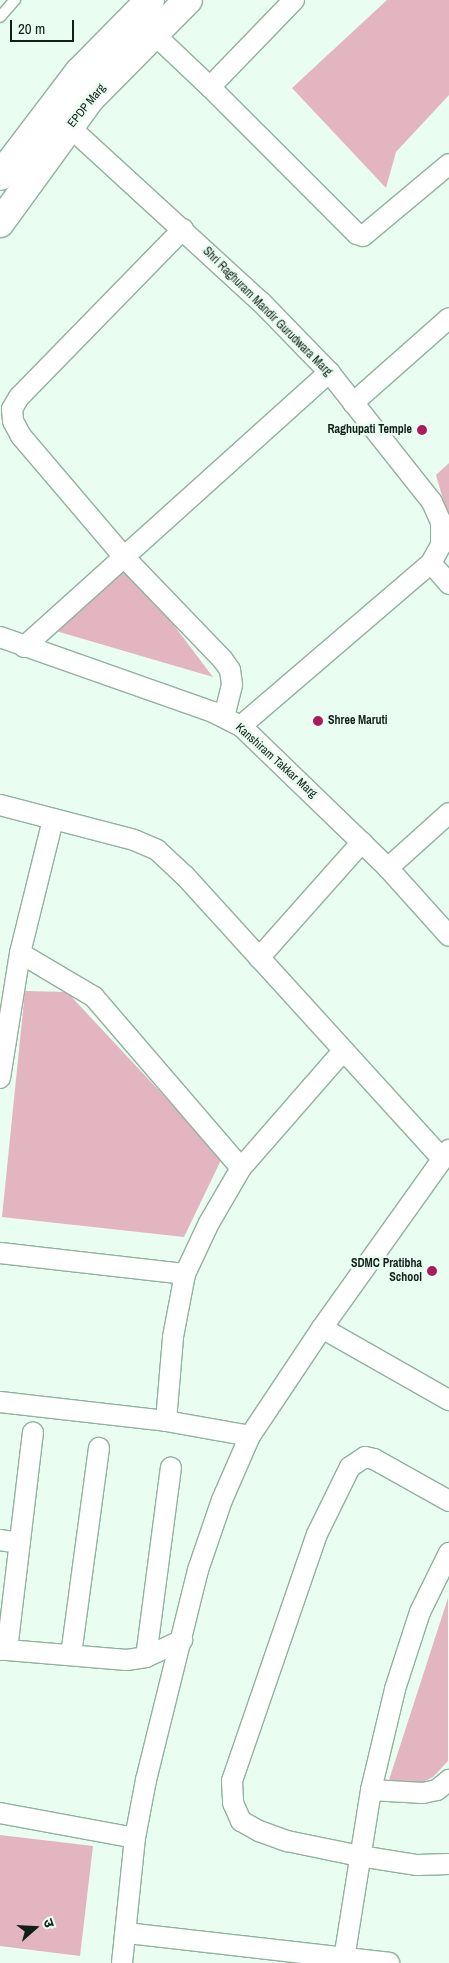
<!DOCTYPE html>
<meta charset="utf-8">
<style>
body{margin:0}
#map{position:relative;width:449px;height:1963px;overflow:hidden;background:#e9fdf1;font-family:"Archivo Narrow","Noto Sans Devanagari",sans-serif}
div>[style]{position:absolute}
.green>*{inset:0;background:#e3b5c1}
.roads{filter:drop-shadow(1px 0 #91b19f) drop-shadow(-1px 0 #91b19f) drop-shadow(0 1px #91b19f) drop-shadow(0 -1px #91b19f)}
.service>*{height:10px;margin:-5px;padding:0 5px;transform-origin:5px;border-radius:5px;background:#fff}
.minor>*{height:20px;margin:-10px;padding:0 10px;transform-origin:10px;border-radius:10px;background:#fff}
.secondary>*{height:28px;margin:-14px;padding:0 14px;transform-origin:14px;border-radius:14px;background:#fff}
.dots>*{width:14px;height:14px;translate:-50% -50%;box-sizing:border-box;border:2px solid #e9fdf1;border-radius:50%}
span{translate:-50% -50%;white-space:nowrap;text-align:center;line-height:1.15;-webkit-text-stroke:5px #e9fdf1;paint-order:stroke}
.street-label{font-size:12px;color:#121e18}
.poi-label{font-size:12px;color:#121e18;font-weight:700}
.right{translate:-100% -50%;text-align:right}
.left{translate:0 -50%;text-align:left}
.north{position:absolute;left:10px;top:1903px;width:50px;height:50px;-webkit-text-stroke:4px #e9fdf1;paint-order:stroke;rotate:71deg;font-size:14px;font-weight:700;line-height:20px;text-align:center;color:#121e18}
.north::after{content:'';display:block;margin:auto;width:18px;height:22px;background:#121e18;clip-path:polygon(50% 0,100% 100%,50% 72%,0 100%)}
.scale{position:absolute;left:10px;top:20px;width:64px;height:22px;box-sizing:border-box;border:2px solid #121e18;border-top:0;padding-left:6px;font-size:15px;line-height:18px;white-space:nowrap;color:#121e18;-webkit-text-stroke:4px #e9fdf1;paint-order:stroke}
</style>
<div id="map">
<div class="green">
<i style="clip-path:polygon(387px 0,449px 0,449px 95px,396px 152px,386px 188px,292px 88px)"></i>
<i style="clip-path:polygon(449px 463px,449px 520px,436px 475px)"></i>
<i style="clip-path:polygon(129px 566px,213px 677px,56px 631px)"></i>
<i style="clip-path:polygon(25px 991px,67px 992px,222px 1158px,184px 1237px,2px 1217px)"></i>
<i style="clip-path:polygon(448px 1598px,448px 1761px,433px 1777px,421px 1783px,389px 1780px)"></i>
<i style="clip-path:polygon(0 1835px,93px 1846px,80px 1956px,0 1946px)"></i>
</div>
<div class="roads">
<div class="service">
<i style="left:0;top:17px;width:23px;rotate:-49deg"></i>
</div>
<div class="minor">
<i style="left:294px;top:0;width:121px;rotate:134deg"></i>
<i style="left:210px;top:87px;width:208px;rotate:45deg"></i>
<i style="left:357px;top:234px;width:6px;rotate:18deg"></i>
<i style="left:363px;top:236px;width:112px;rotate:-39.9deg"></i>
<i style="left:154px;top:34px;width:77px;rotate:43.4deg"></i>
<i style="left:61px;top:119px;width:271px;rotate:42.5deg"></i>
<i style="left:261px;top:302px;width:98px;rotate:45.8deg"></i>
<i style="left:329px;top:372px;width:166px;rotate:51.6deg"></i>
<i style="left:432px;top:502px;width:22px;rotate:66deg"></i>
<i style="left:441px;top:522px;width:23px;rotate:90deg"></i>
<i style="left:441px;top:545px;width:21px;rotate:119deg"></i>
<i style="left:431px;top:563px;width:250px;rotate:139.4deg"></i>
<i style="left:183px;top:229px;width:235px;rotate:134.3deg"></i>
<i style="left:19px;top:397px;width:14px;rotate:120deg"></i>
<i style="left:12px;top:409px;width:12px;rotate:85deg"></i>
<i style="left:13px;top:421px;width:17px;rotate:62deg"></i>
<i style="left:21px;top:436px;width:159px;rotate:49.6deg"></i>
<i style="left:124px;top:557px;width:143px;rotate:46.1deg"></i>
<i style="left:223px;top:660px;width:12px;rotate:55deg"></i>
<i style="left:230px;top:670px;width:15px;rotate:82deg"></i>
<i style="left:232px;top:685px;width:33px;rotate:104deg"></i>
<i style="left:353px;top:403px;width:128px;rotate:-41.5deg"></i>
<i style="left:431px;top:563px;width:28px;rotate:49deg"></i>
<i style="left:0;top:637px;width:226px;rotate:19.4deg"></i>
<i style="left:213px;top:712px;width:31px;rotate:27deg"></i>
<i style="left:241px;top:726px;width:204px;rotate:44deg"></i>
<i style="left:388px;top:868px;width:91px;rotate:48.1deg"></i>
<i style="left:24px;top:647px;width:411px;rotate:-42deg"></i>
<i style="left:0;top:805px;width:138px;rotate:14.6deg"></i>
<i style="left:134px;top:840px;width:25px;rotate:23deg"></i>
<i style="left:157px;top:850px;width:38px;rotate:43deg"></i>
<i style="left:185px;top:876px;width:382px;rotate:47.7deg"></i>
<i style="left:388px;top:868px;width:82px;rotate:-42deg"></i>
<i style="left:20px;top:953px;width:86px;rotate:30.7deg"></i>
<i style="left:94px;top:997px;width:225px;rotate:49.3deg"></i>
<i style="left:259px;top:958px;width:155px;rotate:-48.4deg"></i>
<i style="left:0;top:1078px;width:127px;rotate:-80.9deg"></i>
<i style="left:20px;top:953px;width:137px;rotate:-76.1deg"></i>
<i style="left:0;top:1253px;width:186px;rotate:6.5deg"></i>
<i style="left:322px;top:1328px;width:146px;rotate:29.6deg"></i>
<i style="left:0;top:1402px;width:167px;rotate:6.5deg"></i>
<i style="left:166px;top:1421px;width:85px;rotate:10.1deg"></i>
<i style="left:166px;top:1421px;width:84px;rotate:-85.2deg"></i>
<i style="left:173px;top:1337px;width:64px;rotate:-79.2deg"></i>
<i style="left:185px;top:1274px;width:56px;rotate:-64.8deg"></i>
<i style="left:209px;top:1223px;width:64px;rotate:-59.8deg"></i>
<i style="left:241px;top:1168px;width:155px;rotate:-48.9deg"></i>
<i style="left:449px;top:1501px;width:86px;rotate:-150.8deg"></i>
<i style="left:374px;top:1459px;width:9px;rotate:-167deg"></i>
<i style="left:365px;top:1457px;width:18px;rotate:146deg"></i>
<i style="left:350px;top:1467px;width:75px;rotate:116.2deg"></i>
<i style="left:317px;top:1534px;width:261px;rotate:109deg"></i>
<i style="left:232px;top:1781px;width:22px;rotate:87deg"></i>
<i style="left:233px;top:1803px;width:20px;rotate:66deg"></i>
<i style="left:241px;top:1821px;width:21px;rotate:29deg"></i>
<i style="left:259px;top:1831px;width:30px;rotate:20deg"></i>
<i style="left:287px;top:1841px;width:75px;rotate:11.6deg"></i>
<i style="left:360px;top:1856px;width:58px;rotate:9deg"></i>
<i style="left:417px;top:1865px;width:32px;rotate:-2deg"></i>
<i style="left:0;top:1540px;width:20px;rotate:9deg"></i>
<i style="left:0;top:1650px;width:7px"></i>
<i style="left:7px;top:1650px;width:219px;rotate:-83.2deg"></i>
<i style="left:7px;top:1650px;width:120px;rotate:4.8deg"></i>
<i style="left:127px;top:1660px;width:19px;rotate:-9deg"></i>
<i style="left:146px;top:1657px;width:40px;rotate:-25deg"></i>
<i style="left:71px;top:1655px;width:209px;rotate:-82.3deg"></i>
<i style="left:146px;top:1657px;width:191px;rotate:-82.5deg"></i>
<i style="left:371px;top:1790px;width:52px;rotate:3.3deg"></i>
<i style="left:423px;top:1793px;width:14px;rotate:-12deg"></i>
<i style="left:437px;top:1790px;width:16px;rotate:-40deg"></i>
<i style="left:0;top:1813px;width:137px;rotate:10.5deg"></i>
<i style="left:127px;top:1933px;width:264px;rotate:6.5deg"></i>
<i style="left:344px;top:1959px;width:171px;rotate:-80.9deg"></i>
<i style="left:371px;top:1790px;width:104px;rotate:-76.6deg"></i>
<i style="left:395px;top:1689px;width:81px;rotate:-72deg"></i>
<i style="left:420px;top:1612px;width:66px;rotate:-63.8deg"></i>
<i style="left:122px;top:1963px;width:126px;rotate:-84.1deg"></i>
<i style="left:135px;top:1838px;width:59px;rotate:-79.3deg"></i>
<i style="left:146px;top:1780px;width:216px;rotate:-76.1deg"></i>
<i style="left:198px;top:1570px;width:74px;rotate:-71.1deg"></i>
<i style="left:222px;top:1500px;width:70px;rotate:-66.4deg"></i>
<i style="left:250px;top:1436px;width:130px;rotate:-56.3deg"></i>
<i style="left:322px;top:1328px;width:219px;rotate:-54.5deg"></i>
</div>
<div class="secondary">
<i style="left:0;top:176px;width:131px;rotate:-52.8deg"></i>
<i style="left:79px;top:72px;width:101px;rotate:-45.4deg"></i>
<i style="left:0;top:223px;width:153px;rotate:-54deg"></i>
<i style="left:90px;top:99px;width:139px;rotate:-45.3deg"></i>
</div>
</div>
<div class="dots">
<i style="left:422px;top:430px;background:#a91c5a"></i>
<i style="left:318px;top:721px;background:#a91c5a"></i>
<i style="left:432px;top:1271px;background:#a91c5a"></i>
</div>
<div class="street-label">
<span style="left:87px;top:106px;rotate:-51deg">EPDP Marg</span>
<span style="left:267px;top:312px;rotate:45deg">Shri Raghuram Mandir Gurudwara Marg</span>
<span style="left:276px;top:761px;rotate:42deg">Kanshiram Takkar Marg</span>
</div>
<div class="poi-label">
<span class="right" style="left:412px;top:430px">Raghupati Temple</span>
<span class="left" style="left:328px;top:721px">Shree Maruti</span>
<span class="right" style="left:422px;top:1271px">SDMC Pratibha<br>School</span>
</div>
<div class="north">उ</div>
<div class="scale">20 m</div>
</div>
